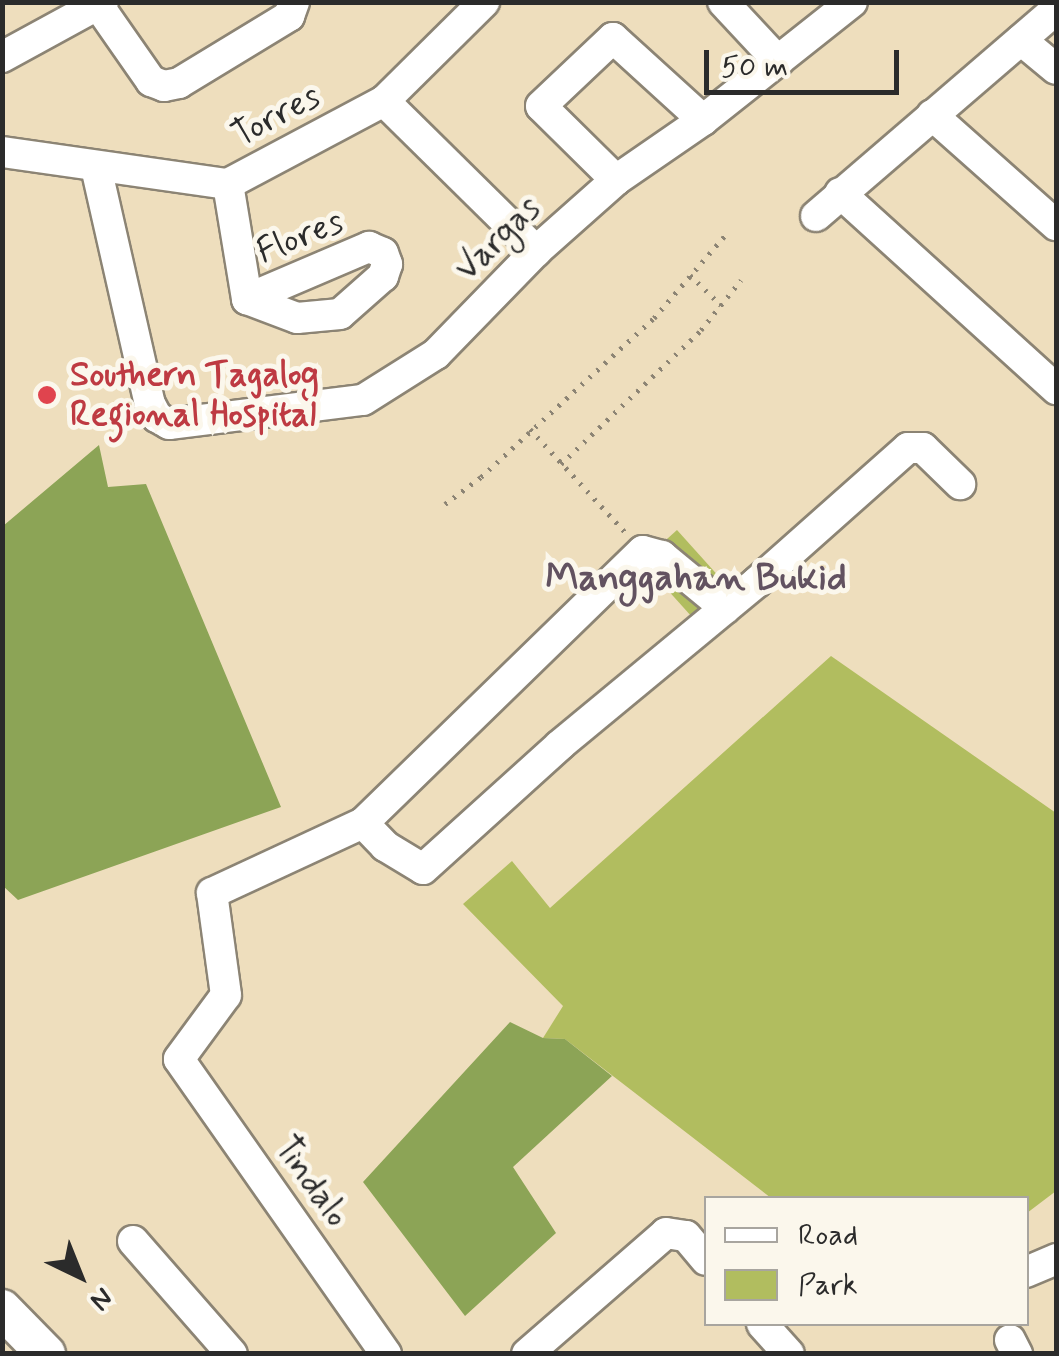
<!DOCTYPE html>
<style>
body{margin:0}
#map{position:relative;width:1059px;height:1356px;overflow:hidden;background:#eedebd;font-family:Mynerve,sans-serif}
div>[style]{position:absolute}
.green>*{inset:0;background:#b1bd5f;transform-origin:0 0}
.forest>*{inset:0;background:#8ca456}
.path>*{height:5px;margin-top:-2.5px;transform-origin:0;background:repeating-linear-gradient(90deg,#8c8474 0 2.5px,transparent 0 10.5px)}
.roads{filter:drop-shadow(2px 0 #8c8474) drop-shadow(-2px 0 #8c8474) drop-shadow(0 2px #8c8474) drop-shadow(0 -2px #8c8474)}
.minor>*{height:30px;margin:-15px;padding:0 15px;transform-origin:15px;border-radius:15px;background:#fff}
.tertiary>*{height:38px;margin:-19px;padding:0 19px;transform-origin:19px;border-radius:19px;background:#fff}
.dots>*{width:28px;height:28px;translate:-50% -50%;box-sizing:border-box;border:5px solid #fbf7ec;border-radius:50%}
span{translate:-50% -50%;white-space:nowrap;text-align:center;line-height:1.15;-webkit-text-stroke:10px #fbf7ec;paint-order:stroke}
.street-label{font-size:35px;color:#2b2b2b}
.health-label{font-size:35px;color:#be3a42;font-weight:700}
.left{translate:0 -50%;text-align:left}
.neighbourhood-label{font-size:38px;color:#625260;font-weight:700}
.frame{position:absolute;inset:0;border:5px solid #2b2b2b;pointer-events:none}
.legend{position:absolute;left:704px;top:1196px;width:325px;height:130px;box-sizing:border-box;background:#fbf7ec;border:2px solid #a8a59f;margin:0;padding:12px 18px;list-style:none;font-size:30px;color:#2b2b2b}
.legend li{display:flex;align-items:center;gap:20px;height:50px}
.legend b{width:50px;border:2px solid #a8a59f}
.north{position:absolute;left:30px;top:1226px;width:100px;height:100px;-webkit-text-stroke:8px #fbf7ec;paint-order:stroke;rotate:137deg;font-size:28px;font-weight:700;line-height:40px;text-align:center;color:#2b2b2b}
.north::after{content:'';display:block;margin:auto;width:35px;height:45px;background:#2b2b2b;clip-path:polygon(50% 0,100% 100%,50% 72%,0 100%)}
.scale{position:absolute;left:704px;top:50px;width:195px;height:45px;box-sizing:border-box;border:5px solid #2b2b2b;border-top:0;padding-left:12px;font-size:30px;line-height:35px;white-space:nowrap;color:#2b2b2b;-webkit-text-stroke:8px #fbf7ec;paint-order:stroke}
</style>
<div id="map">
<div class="green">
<i style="left:677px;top:530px;width:80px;height:47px;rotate:48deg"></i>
<i style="clip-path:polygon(831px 656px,1056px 813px,1056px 1191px,1027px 1213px,1026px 1198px,771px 1198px,565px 1039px,543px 1038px,563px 1006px,463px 904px,512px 861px,550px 908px)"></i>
</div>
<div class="forest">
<i style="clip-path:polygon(99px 445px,108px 487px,146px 484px,281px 807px,18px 900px,2px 885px,3px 526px)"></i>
<i style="clip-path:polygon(510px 1022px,543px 1038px,565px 1039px,612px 1076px,513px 1167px,556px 1233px,465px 1316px,363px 1182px)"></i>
</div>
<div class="path">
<i style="left:690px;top:275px;width:43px;rotate:44.1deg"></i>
<i style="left:530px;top:429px;width:142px;rotate:47.3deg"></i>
<i style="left:561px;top:464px;width:194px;rotate:-43.7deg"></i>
<i style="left:701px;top:330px;width:64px;rotate:-51.3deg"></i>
<i style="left:445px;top:504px;width:45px;rotate:-36.9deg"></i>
<i style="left:481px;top:477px;width:235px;rotate:-42.6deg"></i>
<i style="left:654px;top:318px;width:113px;rotate:-49.3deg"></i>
</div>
<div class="roads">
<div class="minor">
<i style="left:723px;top:2px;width:81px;rotate:47deg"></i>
<i style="left:98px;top:5px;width:93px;rotate:55.1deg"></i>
<i style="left:151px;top:81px;width:14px;rotate:21deg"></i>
<i style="left:164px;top:86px;width:15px;rotate:-11deg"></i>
<i style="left:179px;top:83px;width:129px;rotate:-31.3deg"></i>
<i style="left:289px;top:16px;width:15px;rotate:-70deg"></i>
<i style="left:1021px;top:40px;width:45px;rotate:39.6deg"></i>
<i style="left:2px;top:57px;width:115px;rotate:-28.6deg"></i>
<i style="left:384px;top:101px;width:214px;rotate:44.6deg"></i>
<i style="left:932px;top:115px;width:166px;rotate:41.6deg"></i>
<i style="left:2px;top:152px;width:228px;rotate:8.1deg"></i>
<i style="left:228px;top:184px;width:177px;rotate:-28deg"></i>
<i style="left:384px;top:101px;width:141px;rotate:-44.7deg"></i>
<i style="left:96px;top:167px;width:243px;rotate:77.2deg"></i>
<i style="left:150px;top:404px;width:15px;rotate:62deg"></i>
<i style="left:157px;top:417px;width:14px;rotate:30deg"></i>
<i style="left:169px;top:424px;width:195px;rotate:-7.1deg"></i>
<i style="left:363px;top:400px;width:86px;rotate:-32.2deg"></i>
<i style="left:436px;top:354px;width:144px;rotate:-45.8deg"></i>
<i style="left:536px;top:251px;width:107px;rotate:-41.6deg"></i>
<i style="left:616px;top:180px;width:106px;rotate:-34.6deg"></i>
<i style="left:703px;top:120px;width:190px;rotate:-38.4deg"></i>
<i style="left:616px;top:180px;width:105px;rotate:-135.4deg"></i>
<i style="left:541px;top:106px;width:99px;rotate:-43.4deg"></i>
<i style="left:613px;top:38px;width:122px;rotate:42.3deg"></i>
<i style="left:228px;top:184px;width:117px;rotate:80.6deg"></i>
<i style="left:840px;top:193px;width:292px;rotate:42.2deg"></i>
<i style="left:816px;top:216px;width:311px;rotate:-40.7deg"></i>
<i style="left:369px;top:247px;width:15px;rotate:23deg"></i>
<i style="left:383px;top:253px;width:12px;rotate:70deg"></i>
<i style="left:387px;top:264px;width:13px;rotate:108deg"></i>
<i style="left:383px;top:276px;width:57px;rotate:138.5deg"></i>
<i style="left:340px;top:314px;width:43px;rotate:174.7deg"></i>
<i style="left:297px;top:318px;width:53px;rotate:-159.2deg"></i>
<i style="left:247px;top:299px;width:133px;rotate:-23.1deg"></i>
<i style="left:363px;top:823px;width:32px;rotate:46deg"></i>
<i style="left:385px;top:846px;width:44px;rotate:31.2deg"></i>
<i style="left:423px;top:869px;width:185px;rotate:-42.1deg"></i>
<i style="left:560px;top:745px;width:256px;rotate:-39.6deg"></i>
<i style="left:757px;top:582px;width:202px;rotate:-41.6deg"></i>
<i style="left:908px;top:448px;width:15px"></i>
<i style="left:923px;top:448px;width:52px;rotate:44.2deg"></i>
<i style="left:133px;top:1241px;width:150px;rotate:48.8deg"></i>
<i style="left:1026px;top:1272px;width:33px;rotate:-23deg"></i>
<i style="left:762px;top:1324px;width:40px;rotate:48deg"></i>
<i style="left:1010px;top:1340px;width:16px;rotate:63deg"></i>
<i style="left:386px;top:1354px;width:360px;rotate:-125.1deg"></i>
<i style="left:179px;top:1059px;width:79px;rotate:-53.7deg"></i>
<i style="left:226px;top:995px;width:103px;rotate:-97.8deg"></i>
<i style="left:212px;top:893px;width:166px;rotate:-24.9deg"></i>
<i style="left:363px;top:823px;width:390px;rotate:-44.2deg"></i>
<i style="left:643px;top:551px;width:20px;rotate:15deg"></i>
<i style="left:662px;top:556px;width:82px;rotate:39.5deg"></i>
<i style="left:527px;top:1354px;width:184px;rotate:-41deg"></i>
<i style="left:666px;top:1233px;width:20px;rotate:9deg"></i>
<i style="left:686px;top:1236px;width:31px;rotate:50deg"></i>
</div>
<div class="tertiary">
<i style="left:2px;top:1309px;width:63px;rotate:45.6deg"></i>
</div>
</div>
<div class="dots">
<i style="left:47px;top:395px;background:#e0444e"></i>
</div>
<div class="street-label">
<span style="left:276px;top:116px;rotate:-28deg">Torres</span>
<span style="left:300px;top:237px;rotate:-22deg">Flores</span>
<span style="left:498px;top:239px;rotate:-44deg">Vargas</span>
<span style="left:311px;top:1182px;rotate:55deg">Tindalo</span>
</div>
<div class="health-label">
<span class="left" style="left:70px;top:395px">Southern Tagalog<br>Regional Hospital</span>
</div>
<div class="neighbourhood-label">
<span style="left:696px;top:579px">Manggahan Bukid</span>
</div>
<div class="frame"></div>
<ul class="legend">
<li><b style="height:12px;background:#fff"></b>Road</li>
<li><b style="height:28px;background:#b1bd5f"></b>Park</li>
</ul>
<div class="north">N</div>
<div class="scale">50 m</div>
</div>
